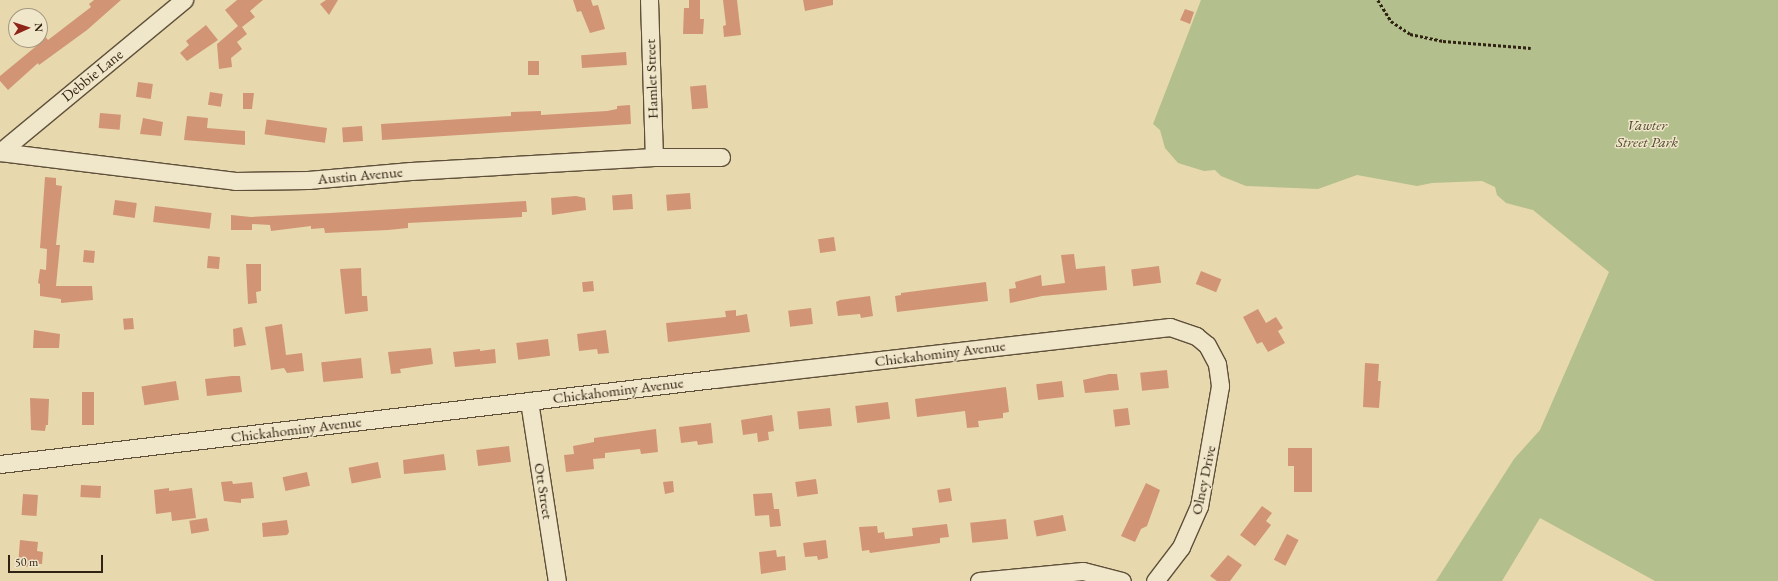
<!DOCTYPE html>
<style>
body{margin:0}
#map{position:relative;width:1778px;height:581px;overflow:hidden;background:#e8d8ae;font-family:"EB Garamond",serif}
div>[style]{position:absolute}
.green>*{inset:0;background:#b3bf8c}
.building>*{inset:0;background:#d19575;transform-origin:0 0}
.path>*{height:2.5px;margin-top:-1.25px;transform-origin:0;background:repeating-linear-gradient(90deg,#302313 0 3px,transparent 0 5px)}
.roads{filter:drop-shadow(1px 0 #5e503a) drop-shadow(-1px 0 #5e503a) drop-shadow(0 1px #5e503a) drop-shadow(0 -1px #5e503a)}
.minor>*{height:17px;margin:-8.5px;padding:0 8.5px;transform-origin:8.5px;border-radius:8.5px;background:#f0e6ca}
span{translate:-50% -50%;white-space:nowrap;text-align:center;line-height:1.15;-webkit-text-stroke:3px #f0e6ca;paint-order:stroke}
.street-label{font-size:15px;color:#302313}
.park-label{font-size:15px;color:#514a31;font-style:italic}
.north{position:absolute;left:8px;top:8px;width:40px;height:40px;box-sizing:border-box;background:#f0e6ca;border:1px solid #a39881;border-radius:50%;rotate:87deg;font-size:11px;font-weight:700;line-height:16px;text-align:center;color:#302313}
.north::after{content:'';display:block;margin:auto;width:14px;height:18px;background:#8f2418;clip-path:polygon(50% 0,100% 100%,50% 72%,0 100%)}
.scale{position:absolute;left:8px;top:555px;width:95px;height:18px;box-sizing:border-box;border:2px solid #302313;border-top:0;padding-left:5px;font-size:12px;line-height:14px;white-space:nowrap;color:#302313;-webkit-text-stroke:3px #f0e6ca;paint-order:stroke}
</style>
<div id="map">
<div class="green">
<i style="clip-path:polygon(1201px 0,1778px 0,1778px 581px,1655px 581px,1540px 518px,1502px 581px,1436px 581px,1514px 459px,1540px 430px,1609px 272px,1533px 210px,1506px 203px,1497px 195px,1495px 187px,1482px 181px,1432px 183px,1417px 186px,1357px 175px,1318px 189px,1246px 186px,1221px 176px,1215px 170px,1204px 171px,1178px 163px,1165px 148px,1160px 130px,1153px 124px)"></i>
</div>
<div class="building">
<i style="clip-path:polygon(94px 0,121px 0,87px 30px,39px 65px,38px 63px,8px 90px,0 81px,0 76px,40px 43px,40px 30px,48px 40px,91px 7px,89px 4px)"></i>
<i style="clip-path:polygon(237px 0,263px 0,250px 11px,255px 17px,242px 27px,247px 34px,237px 42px,242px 49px,231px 58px,232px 67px,219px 69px,217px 44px,238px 26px,225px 10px)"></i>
<i style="clip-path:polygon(326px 0,338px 0,329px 15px,320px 4px)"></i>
<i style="clip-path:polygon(573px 0,591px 0,593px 6px,598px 5px,605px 29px,590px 33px,581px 11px,577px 12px)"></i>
<i style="clip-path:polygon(689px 0,700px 0,700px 19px,704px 19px,703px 34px,683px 34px,684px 8px,689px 8px)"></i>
<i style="clip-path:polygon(723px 0,737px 0,741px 35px,724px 37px,723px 26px,726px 25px)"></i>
<i style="clip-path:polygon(803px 0,833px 0,833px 5px,805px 11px)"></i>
<i style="clip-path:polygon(1185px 9px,1194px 12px,1190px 24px,1180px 20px)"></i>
<i style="clip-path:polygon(206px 25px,218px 40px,187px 61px,180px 53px,189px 45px,186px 41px)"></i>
<i style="left:626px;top:52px;width:13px;height:45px;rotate:86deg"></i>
<i style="left:528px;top:61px;width:11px;height:14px"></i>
<i style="left:138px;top:82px;width:15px;height:15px;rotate:8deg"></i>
<i style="left:706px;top:85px;width:23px;height:16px;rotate:85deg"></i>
<i style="left:210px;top:92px;width:13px;height:13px;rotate:9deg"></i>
<i style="clip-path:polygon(243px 93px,254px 93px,252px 109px,243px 109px)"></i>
<i style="clip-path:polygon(630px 105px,631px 124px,382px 140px,381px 124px,511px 116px,511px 112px,541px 111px,541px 115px,607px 111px,617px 109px,617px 106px)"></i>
<i style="left:100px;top:113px;width:21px;height:15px;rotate:5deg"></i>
<i style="clip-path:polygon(187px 116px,208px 118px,207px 128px,245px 131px,245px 145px,184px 140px)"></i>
<i style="clip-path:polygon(143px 118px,163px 122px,161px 136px,140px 134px)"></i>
<i style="left:362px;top:126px;width:15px;height:20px;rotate:86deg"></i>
<i style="left:327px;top:128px;width:15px;height:61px;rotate:98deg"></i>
<i style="clip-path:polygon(45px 177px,56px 178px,56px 185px,62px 186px,56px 245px,60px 245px,56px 286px,92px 286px,93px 300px,61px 303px,61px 299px,40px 296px,40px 284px,38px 283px,40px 269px,46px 270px,47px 249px,40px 248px)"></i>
<i style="left:690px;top:193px;width:16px;height:24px;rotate:86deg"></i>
<i style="left:632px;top:194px;width:15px;height:20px;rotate:86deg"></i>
<i style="clip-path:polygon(576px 196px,585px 198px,586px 210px,552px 215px,551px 198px)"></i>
<i style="left:115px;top:200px;width:22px;height:15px;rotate:8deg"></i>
<i style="clip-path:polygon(526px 201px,527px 212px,522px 212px,522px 217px,408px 223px,408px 228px,388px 230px,325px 233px,324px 228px,311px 229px,311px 226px,271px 231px,270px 225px,252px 224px,252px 230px,231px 230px,231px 215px,251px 217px,330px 213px)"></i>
<i style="left:155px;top:206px;width:57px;height:16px;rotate:7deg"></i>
<i style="left:834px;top:237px;width:14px;height:16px;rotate:82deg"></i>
<i style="left:84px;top:250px;width:11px;height:12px;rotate:5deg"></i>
<i style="clip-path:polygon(1074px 254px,1076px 269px,1105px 266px,1107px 290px,1042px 296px,1010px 303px,1009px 289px,1016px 288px,1015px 282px,1041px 275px,1042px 286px,1065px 283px,1061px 255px)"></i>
<i style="left:208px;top:256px;width:12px;height:12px;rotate:5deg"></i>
<i style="clip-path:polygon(246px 264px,261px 264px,261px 291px,256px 292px,257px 303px,248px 304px)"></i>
<i style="left:1159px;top:266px;width:17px;height:28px;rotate:83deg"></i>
<i style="clip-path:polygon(361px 268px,362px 296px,367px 296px,368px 311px,345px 314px,340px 269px)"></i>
<i style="left:1201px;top:271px;width:22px;height:14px;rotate:22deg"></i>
<i style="left:593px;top:281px;width:10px;height:11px;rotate:84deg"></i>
<i style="clip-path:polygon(986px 282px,988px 301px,897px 312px,895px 296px,901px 295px,901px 293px)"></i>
<i style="clip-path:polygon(870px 296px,873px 316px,861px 318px,860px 314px,838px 316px,836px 302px,840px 300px)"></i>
<i style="left:811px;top:308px;width:16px;height:23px;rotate:83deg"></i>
<i style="clip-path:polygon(1258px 309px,1266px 323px,1276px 317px,1283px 328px,1278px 331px,1285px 343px,1268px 352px,1262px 342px,1257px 344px,1243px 317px)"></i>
<i style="clip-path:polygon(736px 310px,736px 316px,747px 314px,750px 332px,668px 342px,666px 323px,726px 317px,725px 311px)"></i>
<i style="left:133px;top:318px;width:11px;height:10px;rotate:85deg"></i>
<i style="clip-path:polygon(282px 324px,286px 355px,302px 353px,304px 371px,287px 373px,284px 368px,271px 370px,265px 327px)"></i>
<i style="clip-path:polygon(242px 327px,246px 345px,234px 347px,233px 329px)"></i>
<i style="clip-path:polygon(34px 330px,60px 334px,59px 348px,33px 348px)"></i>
<i style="clip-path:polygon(606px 330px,609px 353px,598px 354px,597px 349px,579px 351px,577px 334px)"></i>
<i style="left:548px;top:339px;width:17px;height:32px;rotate:83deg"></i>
<i style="clip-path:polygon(431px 348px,433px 364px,400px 369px,401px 373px,391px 374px,388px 352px)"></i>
<i style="clip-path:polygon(480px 349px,480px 351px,495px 349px,496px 363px,455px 367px,453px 352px)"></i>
<i style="left:361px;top:358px;width:20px;height:40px;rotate:84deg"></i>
<i style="clip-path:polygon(1365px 363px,1379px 364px,1378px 381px,1381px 381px,1379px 408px,1363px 407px)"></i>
<i style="left:1167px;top:370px;width:18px;height:27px;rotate:84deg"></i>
<i style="clip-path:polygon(1109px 374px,1117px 374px,1119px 390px,1085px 393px,1083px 380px)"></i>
<i style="clip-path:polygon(232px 376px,240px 376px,242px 392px,207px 396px,205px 379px)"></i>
<i style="left:176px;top:381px;width:19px;height:35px;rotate:81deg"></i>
<i style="left:1062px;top:381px;width:16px;height:26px;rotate:83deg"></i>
<i style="clip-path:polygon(1006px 387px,1009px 412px,1003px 413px,1003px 418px,978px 421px,979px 427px,967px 428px,965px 411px,917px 417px,915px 399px)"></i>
<i style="left:82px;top:392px;width:12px;height:33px"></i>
<i style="clip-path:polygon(30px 398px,49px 399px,48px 425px,46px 425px,45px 431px,31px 430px)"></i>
<i style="left:888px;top:402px;width:17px;height:33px;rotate:83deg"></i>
<i style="left:830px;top:408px;width:18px;height:33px;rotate:84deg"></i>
<i style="left:1128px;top:408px;width:17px;height:15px;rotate:83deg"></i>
<i style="clip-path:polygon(772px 415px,774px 431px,768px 432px,769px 440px,758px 442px,757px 433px,743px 435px,741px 420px)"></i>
<i style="clip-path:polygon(711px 423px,713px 443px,698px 445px,697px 441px,681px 443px,679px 427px)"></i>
<i style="clip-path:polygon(656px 429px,658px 452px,641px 454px,640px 449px,605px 453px,605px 458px,593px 459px,594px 469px,566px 472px,564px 455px,574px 454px,573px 446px,594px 442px,594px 438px)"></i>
<i style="left:509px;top:446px;width:16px;height:33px;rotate:83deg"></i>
<i style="clip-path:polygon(1288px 448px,1312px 448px,1312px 492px,1294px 492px,1294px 466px,1288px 466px)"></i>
<i style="clip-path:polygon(444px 454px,446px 470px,404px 474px,403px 460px)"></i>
<i style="left:378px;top:462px;width:16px;height:30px;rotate:79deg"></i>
<i style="left:307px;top:472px;width:14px;height:25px;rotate:78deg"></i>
<i style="left:816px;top:479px;width:15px;height:21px;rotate:82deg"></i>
<i style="clip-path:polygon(232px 481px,233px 484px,252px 482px,254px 498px,241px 499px,241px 503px,224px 501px,221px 482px)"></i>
<i style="clip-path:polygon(673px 481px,674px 492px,665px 494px,663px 482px)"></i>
<i style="clip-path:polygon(1146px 483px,1160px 490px,1147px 526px,1141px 529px,1135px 542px,1121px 536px)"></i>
<i style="left:81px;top:485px;width:20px;height:12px;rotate:3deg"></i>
<i style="clip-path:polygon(169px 488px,169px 491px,192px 488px,196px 518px,172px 521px,171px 512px,156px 514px,154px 490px)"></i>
<i style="left:950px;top:488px;width:13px;height:13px;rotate:81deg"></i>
<i style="clip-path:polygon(772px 493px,774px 509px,779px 509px,781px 526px,770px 527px,769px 515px,755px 516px,753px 494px)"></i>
<i style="left:23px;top:494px;width:15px;height:21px;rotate:4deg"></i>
<i style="clip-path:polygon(1262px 506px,1272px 513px,1266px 521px,1271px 525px,1255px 546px,1240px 535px)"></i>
<i style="left:1063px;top:515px;width:16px;height:30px;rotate:79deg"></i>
<i style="left:207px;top:518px;width:13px;height:18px;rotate:81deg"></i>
<i style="left:1006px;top:519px;width:20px;height:36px;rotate:84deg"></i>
<i style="clip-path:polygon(287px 520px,289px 532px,287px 535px,263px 537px,262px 523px)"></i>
<i style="clip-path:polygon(947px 524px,949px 537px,940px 538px,940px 543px,870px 553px,869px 550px,862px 551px,859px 527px,877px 526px,878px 533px,884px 532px,885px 539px,913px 536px,912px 528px)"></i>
<i style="left:1287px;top:534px;width:13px;height:29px;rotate:27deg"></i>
<i style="clip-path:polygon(20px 540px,38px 542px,37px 551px,43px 552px,42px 564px,30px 563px,29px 567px,18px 566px)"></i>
<i style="clip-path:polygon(826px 540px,828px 558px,818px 560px,817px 556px,805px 557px,803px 543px)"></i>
<i style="clip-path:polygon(776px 550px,777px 557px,785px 556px,786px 570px,761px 574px,759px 552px)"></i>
<i style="clip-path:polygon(1228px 555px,1242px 565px,1230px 581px,1217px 581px,1210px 576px)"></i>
</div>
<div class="path">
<i style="left:1378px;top:0;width:25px;rotate:58deg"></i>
<i style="left:1391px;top:21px;width:23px;rotate:34deg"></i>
<i style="left:1410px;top:34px;width:34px;rotate:12deg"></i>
<i style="left:1443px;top:41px;width:88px;rotate:4.5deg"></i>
</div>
<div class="roads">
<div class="minor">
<i style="left:649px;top:0;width:157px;rotate:88.2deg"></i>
<i style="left:0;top:152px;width:237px;rotate:7deg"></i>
<i style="left:235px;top:181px;width:73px;rotate:-0.8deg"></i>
<i style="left:308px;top:180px;width:103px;rotate:-5deg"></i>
<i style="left:411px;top:171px;width:243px;rotate:-3.3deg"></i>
<i style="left:654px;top:157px;width:67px"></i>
<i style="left:0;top:152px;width:239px;rotate:-39.6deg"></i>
<i style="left:529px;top:401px;width:182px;rotate:81.2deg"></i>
<i style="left:0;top:464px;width:719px;rotate:-6.79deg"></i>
<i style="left:714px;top:379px;width:459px;rotate:-6.5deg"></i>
<i style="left:1170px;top:327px;width:28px;rotate:19deg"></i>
<i style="left:1196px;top:336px;width:14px;rotate:39deg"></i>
<i style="left:1207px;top:345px;width:21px;rotate:62deg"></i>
<i style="left:1217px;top:364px;width:22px;rotate:82deg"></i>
<i style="left:1220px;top:386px;width:122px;rotate:99.9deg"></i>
<i style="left:1199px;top:506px;width:45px;rotate:113.7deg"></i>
<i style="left:1181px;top:547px;width:43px;rotate:127.4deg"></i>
<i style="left:979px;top:581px;width:104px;rotate:-5.5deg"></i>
<i style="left:1083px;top:571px;width:40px;rotate:14.4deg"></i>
</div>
</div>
<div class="street-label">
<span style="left:92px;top:75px;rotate:-39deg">Debbie Lane</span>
<span style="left:651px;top:79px;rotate:-92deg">Hamlet Street</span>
<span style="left:360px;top:175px;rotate:-5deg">Austin Avenue</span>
<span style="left:940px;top:353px;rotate:-7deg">Chickahominy Avenue</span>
<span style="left:618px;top:390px;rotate:-7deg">Chickahominy Avenue</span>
<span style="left:296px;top:429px;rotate:-7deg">Chickahominy Avenue</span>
<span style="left:1203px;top:480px;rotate:-78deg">Olney Drive</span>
<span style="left:544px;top:491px;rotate:81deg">Ott Street</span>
</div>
<div class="park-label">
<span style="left:1647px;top:133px">Vawter<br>Street Park</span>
</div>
<div class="north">N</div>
<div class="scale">50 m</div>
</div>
